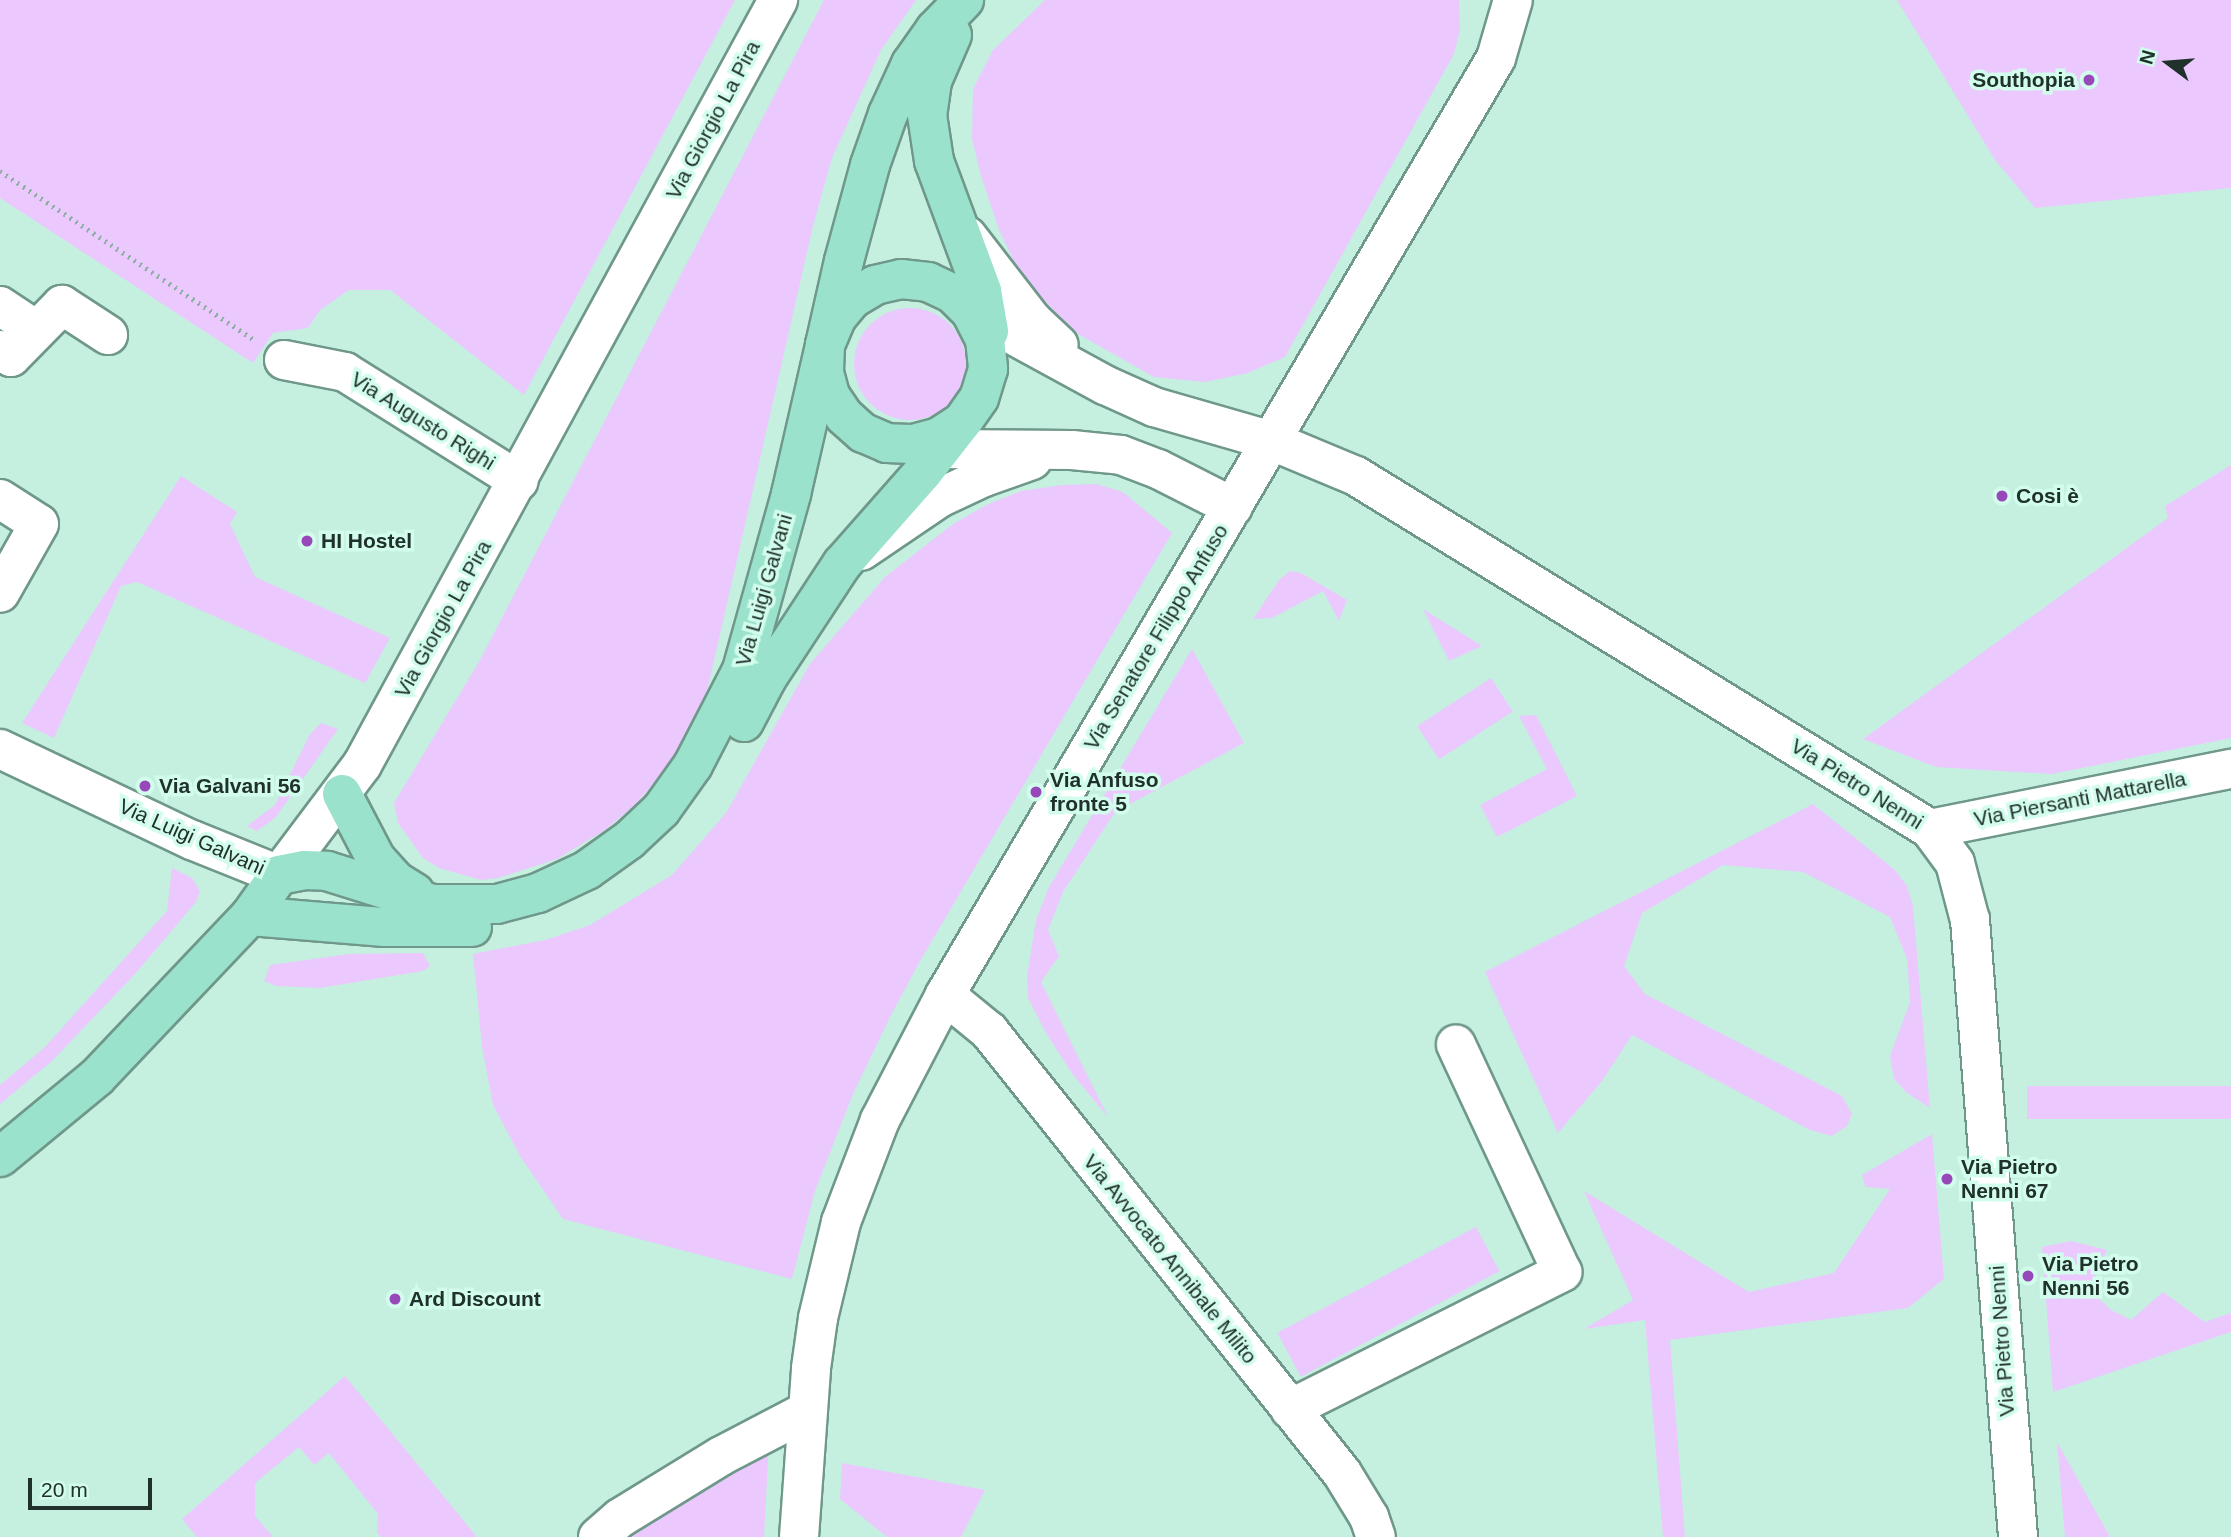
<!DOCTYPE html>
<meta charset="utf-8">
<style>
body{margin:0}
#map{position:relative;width:2231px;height:1537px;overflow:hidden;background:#c5f0e0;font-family:Arial,sans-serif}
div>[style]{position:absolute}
.green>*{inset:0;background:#ebc8fe;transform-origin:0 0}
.round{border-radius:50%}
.path>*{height:4.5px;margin-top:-2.25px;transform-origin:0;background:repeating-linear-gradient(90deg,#8dafa2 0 2px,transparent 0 7px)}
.roads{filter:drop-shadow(2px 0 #6f988a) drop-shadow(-2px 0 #6f988a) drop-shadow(0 2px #6f988a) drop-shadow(0 -2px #6f988a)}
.minor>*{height:38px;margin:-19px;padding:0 19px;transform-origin:19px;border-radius:19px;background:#fff}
.major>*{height:38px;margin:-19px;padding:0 19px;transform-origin:19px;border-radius:19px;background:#9be2cd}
.dots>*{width:19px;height:19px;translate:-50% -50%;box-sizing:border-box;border:4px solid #d2fded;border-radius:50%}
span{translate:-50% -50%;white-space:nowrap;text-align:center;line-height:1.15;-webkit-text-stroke:7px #d2fded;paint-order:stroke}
.poi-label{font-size:21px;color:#20312b;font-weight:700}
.right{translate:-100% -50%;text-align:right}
.left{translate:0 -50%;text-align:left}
.street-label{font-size:21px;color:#20312b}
.north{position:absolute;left:2133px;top:28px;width:70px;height:70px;-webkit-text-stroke:5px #d2fded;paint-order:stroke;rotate:286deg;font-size:19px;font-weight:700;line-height:28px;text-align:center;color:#20312b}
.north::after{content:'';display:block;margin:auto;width:24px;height:32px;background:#20312b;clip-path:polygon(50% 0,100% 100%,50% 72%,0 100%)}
.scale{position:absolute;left:28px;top:1478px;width:124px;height:32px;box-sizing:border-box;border:4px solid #20312b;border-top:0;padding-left:9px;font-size:21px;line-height:24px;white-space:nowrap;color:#20312b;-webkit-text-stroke:5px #d2fded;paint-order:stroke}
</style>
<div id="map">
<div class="green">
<i style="clip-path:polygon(0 0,735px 0,524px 395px,390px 290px,349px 290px,320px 310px,308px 328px,273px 333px,253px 363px,0 198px)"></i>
<i style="clip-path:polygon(824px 0,916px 0,881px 50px,832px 158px,813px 226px,708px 687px,698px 718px,681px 750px,637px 803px,605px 830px,557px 859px,498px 878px,481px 880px,439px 868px,423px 858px,398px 823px,394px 803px,480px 660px)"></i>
<i style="clip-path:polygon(1045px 0,1459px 0,1460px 30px,1454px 54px,1285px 357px,1248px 373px,1205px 382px,1154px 377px,1078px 334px,1023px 280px,999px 230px,981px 176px,972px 139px,973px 89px,993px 50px)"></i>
<i style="clip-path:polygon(1897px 0,2231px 0,2231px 188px,2035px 208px,1995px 160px)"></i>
<i class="round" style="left:854px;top:308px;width:112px;height:112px"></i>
<i style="clip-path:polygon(2231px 465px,2231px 738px,2052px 774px,1936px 767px,1863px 739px,2168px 518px,2165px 506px)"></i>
<i style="clip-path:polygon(181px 476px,237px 512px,230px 524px,255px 577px,390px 638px,365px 683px,137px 582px,121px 586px,54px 738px,22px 723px)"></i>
<i style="clip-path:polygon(1096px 484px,1123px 492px,1172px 533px,920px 961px,890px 1017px,853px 1094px,815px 1191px,792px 1279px,563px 1219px,520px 1156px,493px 1105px,482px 1047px,473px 954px,545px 940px,590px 925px,672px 875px,726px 813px,810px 664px,885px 577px,953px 524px,988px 504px,1021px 491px,1063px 485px)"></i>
<i style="clip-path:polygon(1290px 571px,1301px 573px,1347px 600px,1339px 621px,1323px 591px,1272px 618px,1253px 619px,1279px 580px)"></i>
<i style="clip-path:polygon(1423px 609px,1482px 646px,1449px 661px)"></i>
<i style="clip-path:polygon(1192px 649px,1244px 743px,1115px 812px,1063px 892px,1048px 930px,1059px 956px,1041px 982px,1108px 1117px,1073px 1075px,1046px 1033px,1028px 998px,1027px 976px,1036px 920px,1049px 887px)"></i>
<i style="left:1491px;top:678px;width:40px;height:88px;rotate:57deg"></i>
<i style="clip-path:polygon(1536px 715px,1577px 796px,1497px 837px,1480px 805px,1547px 769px,1519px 716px)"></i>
<i style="clip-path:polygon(321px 723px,338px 729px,276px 817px,257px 831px,247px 826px,275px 805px,310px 734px)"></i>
<i style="clip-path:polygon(1813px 804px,1895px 870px,1907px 886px,1913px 906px,1930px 1108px,1907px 1093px,1894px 1079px,1890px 1056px,1910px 1002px,1907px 959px,1890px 917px,1803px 872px,1723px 865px,1642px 913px,1624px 966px,1645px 994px,1842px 1096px,1852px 1114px,1847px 1126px,1832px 1136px,1810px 1130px,1632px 1035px,1602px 1081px,1558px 1133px,1485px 972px)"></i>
<i style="clip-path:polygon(172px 868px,192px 878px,200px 891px,196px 902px,135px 974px,52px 1061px,0 1104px,0 1085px,45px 1047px,167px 911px)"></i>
<i style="clip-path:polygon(423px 953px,430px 966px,423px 971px,320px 988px,276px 986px,264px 981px,270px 965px,349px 954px)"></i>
<i style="left:2231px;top:1086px;width:33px;height:204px;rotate:90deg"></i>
<i style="clip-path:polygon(1932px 1134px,1944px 1279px,1908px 1308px,1670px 1340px,1685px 1537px,1663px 1537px,1645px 1320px,1584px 1329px,1633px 1300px,1584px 1191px,1749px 1292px,1834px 1273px,1890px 1189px,1865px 1187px,1862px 1175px)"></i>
<i style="left:1476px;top:1227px;width:50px;height:225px;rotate:62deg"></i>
<i style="clip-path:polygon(2071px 1241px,2107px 1250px,2096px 1273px,2096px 1296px,2111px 1310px,2131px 1320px,2163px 1292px,2205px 1322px,2231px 1313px,2231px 1332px,2053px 1392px,2042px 1247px)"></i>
<i style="clip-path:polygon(345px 1376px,477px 1537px,381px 1537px,377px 1533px,378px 1514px,329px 1453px,314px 1465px,299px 1447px,255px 1483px,255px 1516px,273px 1537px,197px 1537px,182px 1519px)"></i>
<i style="clip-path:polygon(769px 1441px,764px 1537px,615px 1537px)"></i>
<i style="clip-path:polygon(2057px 1442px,2110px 1537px,2065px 1537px)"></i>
<i style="clip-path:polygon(842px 1463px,985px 1490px,961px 1537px,887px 1537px,840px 1499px)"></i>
</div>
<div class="path">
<i style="left:0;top:171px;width:304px;rotate:33.6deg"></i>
</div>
<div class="roads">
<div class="minor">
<i style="left:967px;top:236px;width:108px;rotate:52.2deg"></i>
<i style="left:1033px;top:321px;width:35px;rotate:43deg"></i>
<i style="left:0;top:306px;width:43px;rotate:33.7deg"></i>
<i style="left:971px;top:312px;width:153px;rotate:28.6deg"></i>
<i style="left:1105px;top:385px;width:54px;rotate:24.2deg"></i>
<i style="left:1154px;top:407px;width:123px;rotate:16.1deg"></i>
<i style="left:1272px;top:441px;width:91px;rotate:22.6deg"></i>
<i style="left:1356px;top:476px;width:674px;rotate:31.59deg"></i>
<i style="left:1930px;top:829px;width:42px;rotate:53.7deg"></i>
<i style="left:1955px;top:863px;width:59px;rotate:75.3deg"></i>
<i style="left:1970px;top:920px;width:619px;rotate:85.55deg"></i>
<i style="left:0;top:350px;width:13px;rotate:32deg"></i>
<i style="left:11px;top:357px;width:73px;rotate:-45.6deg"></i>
<i style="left:62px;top:305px;width:55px;rotate:33.1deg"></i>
<i style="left:284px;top:360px;width:62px;rotate:11.1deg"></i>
<i style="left:345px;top:372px;width:205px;rotate:32.1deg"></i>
<i style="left:915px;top:445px;width:26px;rotate:9deg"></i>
<i style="left:941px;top:449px;width:131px;rotate:0.4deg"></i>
<i style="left:1072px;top:450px;width:49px;rotate:5.8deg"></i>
<i style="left:1121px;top:455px;width:40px;rotate:21deg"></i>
<i style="left:1158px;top:469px;width:84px;rotate:26.9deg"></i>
<i style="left:0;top:499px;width:46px;rotate:32.7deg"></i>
<i style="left:39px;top:524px;width:79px;rotate:119.5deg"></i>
<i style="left:861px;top:551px;width:94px;rotate:-34.2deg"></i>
<i style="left:939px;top:498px;width:50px;rotate:-25deg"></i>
<i style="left:984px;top:477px;width:51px;rotate:-19.5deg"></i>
<i style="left:0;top:749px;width:212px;rotate:25.4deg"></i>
<i style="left:192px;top:840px;width:94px;rotate:21.9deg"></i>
<i style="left:279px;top:875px;width:138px;rotate:-53deg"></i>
<i style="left:362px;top:765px;width:871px;rotate:-61.46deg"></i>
<i style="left:1930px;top:829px;width:307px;rotate:-11.3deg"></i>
<i style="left:945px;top:995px;width:57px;rotate:39.3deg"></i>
<i style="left:989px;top:1031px;width:566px;rotate:51.39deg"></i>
<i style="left:1342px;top:1473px;width:52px;rotate:58.5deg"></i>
<i style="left:1369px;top:1517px;width:21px;rotate:71deg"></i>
<i style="left:1290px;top:1409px;width:305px;rotate:-26.7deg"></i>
<i style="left:1562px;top:1272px;width:251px;rotate:-115deg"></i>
<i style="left:598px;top:1537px;width:29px;rotate:-41deg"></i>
<i style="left:620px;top:1518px;width:119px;rotate:-31.5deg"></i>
<i style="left:721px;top:1456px;width:97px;rotate:-27.6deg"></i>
<i style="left:799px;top:1537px;width:169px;rotate:-85.9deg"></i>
<i style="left:811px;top:1368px;width:50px;rotate:-82deg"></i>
<i style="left:818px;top:1318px;width:99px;rotate:-76.5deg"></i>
<i style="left:841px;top:1222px;width:109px;rotate:-69.1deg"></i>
<i style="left:880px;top:1120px;width:141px;rotate:-62.5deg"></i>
<i style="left:945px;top:995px;width:1087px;rotate:-59.54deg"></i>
<i style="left:1496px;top:58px;width:60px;rotate:-73.7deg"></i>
</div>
<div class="major">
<i style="left:952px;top:35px;width:50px;rotate:113.5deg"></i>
<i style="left:932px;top:81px;width:34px;rotate:98deg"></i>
<i style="left:927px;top:115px;width:47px;rotate:81.3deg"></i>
<i style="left:934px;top:161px;width:139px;rotate:69.7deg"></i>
<i style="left:982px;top:291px;width:41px;rotate:80.1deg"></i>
<i style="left:744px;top:722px;width:50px;rotate:-62.4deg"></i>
<i style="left:767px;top:678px;width:136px;rotate:-56.7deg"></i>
<i style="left:842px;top:564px;width:123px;rotate:-48.6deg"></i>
<i style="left:923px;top:472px;width:58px;rotate:-52deg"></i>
<i style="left:342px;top:794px;width:73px;rotate:62.4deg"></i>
<i style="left:376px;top:859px;width:30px;rotate:48deg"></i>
<i style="left:396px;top:881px;width:22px;rotate:32deg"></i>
<i style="left:250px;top:916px;width:135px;rotate:4.7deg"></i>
<i style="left:385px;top:927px;width:87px"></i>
<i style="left:0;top:1157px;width:126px;rotate:-39.5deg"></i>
<i style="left:97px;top:1077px;width:222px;rotate:-46.5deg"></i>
<i style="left:250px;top:916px;width:50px;rotate:-54.7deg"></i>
<i style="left:279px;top:875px;width:25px;rotate:-11deg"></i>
<i style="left:304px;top:870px;width:23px;rotate:2deg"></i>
<i style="left:327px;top:871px;width:110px;rotate:17.4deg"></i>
<i style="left:432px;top:904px;width:65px"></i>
<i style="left:497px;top:904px;width:42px;rotate:-15deg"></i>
<i style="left:538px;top:893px;width:54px;rotate:-25.1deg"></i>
<i style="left:587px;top:870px;width:52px;rotate:-35.5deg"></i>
<i style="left:629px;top:840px;width:44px;rotate:-43.2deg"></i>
<i style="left:661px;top:810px;width:55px;rotate:-54.6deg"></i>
<i style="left:693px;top:765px;width:107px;rotate:-62.7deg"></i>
<i style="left:742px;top:670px;width:183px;rotate:-74.4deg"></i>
<i style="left:791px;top:494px;width:153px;rotate:-77.1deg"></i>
<i style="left:825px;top:345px;width:30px;rotate:-67deg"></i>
<i style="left:837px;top:317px;width:23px;rotate:-50deg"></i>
<i style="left:852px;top:299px;width:27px;rotate:-31deg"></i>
<i style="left:875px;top:285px;width:27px;rotate:-13deg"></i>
<i style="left:901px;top:279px;width:27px;rotate:6deg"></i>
<i style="left:928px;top:282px;width:26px;rotate:25deg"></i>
<i style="left:952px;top:293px;width:27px;rotate:45deg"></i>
<i style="left:971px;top:312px;width:30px;rotate:63deg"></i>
<i style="left:985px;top:339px;width:30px;rotate:84deg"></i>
<i style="left:988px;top:369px;width:30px;rotate:107deg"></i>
<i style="left:979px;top:398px;width:29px;rotate:125deg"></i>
<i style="left:962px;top:422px;width:27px;rotate:147deg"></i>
<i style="left:939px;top:437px;width:28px;rotate:165deg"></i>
<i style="left:912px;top:444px;width:25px;rotate:-178deg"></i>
<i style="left:887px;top:443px;width:26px;rotate:-157deg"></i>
<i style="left:863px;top:433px;width:25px;rotate:-138deg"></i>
<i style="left:844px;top:416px;width:25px;rotate:-124deg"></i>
<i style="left:830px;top:395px;width:24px;rotate:-105deg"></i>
<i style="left:824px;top:372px;width:27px;rotate:-88deg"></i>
<i style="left:825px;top:345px;width:86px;rotate:-77.3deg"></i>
<i style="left:844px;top:261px;width:99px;rotate:-74.8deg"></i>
<i style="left:870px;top:165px;width:54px;rotate:-70.6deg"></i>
<i style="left:888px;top:114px;width:55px;rotate:-65.3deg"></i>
<i style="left:911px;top:64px;width:42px;rotate:-54.8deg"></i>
<i style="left:935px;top:30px;width:42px;rotate:-46deg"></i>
</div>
</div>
<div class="dots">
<i style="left:2089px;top:80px;background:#9749ba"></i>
<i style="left:2002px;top:496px;background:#9749ba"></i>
<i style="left:307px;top:541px;background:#9749ba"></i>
<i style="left:145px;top:786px;background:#9749ba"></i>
<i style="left:1036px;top:792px;background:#9749ba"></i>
<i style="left:1947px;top:1179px;background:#9749ba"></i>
<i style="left:2028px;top:1276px;background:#9749ba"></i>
<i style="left:395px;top:1299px;background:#9749ba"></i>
</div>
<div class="poi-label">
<span class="right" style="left:2075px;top:80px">Southopia</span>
<span class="left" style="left:2016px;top:496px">Cosi è</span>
<span class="left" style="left:321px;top:541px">HI Hostel</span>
<span class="left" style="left:1050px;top:792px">Via Anfuso<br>fronte 5</span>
<span class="left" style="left:159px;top:786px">Via Galvani 56</span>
<span class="left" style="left:1961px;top:1179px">Via Pietro<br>Nenni 67</span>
<span class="left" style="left:2042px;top:1276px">Via Pietro<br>Nenni 56</span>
<span class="left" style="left:409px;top:1299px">Ard Discount</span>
</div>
<div class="street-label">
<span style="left:713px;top:120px;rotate:-62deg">Via Giorgio La Pira</span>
<span style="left:423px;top:421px;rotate:32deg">Via Augusto Righi</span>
<span style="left:764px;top:590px;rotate:-74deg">Via Luigi Galvani</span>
<span style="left:443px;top:619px;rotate:-61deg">Via Giorgio La Pira</span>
<span style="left:1156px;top:637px;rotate:-59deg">Via Senatore Filippo Anfuso</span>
<span style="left:1857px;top:784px;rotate:32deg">Via Pietro Nenni</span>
<span style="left:2080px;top:799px;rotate:-11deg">Via Piersanti Mattarella</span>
<span style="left:192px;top:837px;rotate:24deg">Via Luigi Galvani</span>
<span style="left:1170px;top:1259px;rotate:51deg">Via Avvocato Annibale Milito</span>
<span style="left:2002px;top:1341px;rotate:-94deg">Via Pietro Nenni</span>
</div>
<div class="north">N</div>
<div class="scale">20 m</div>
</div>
